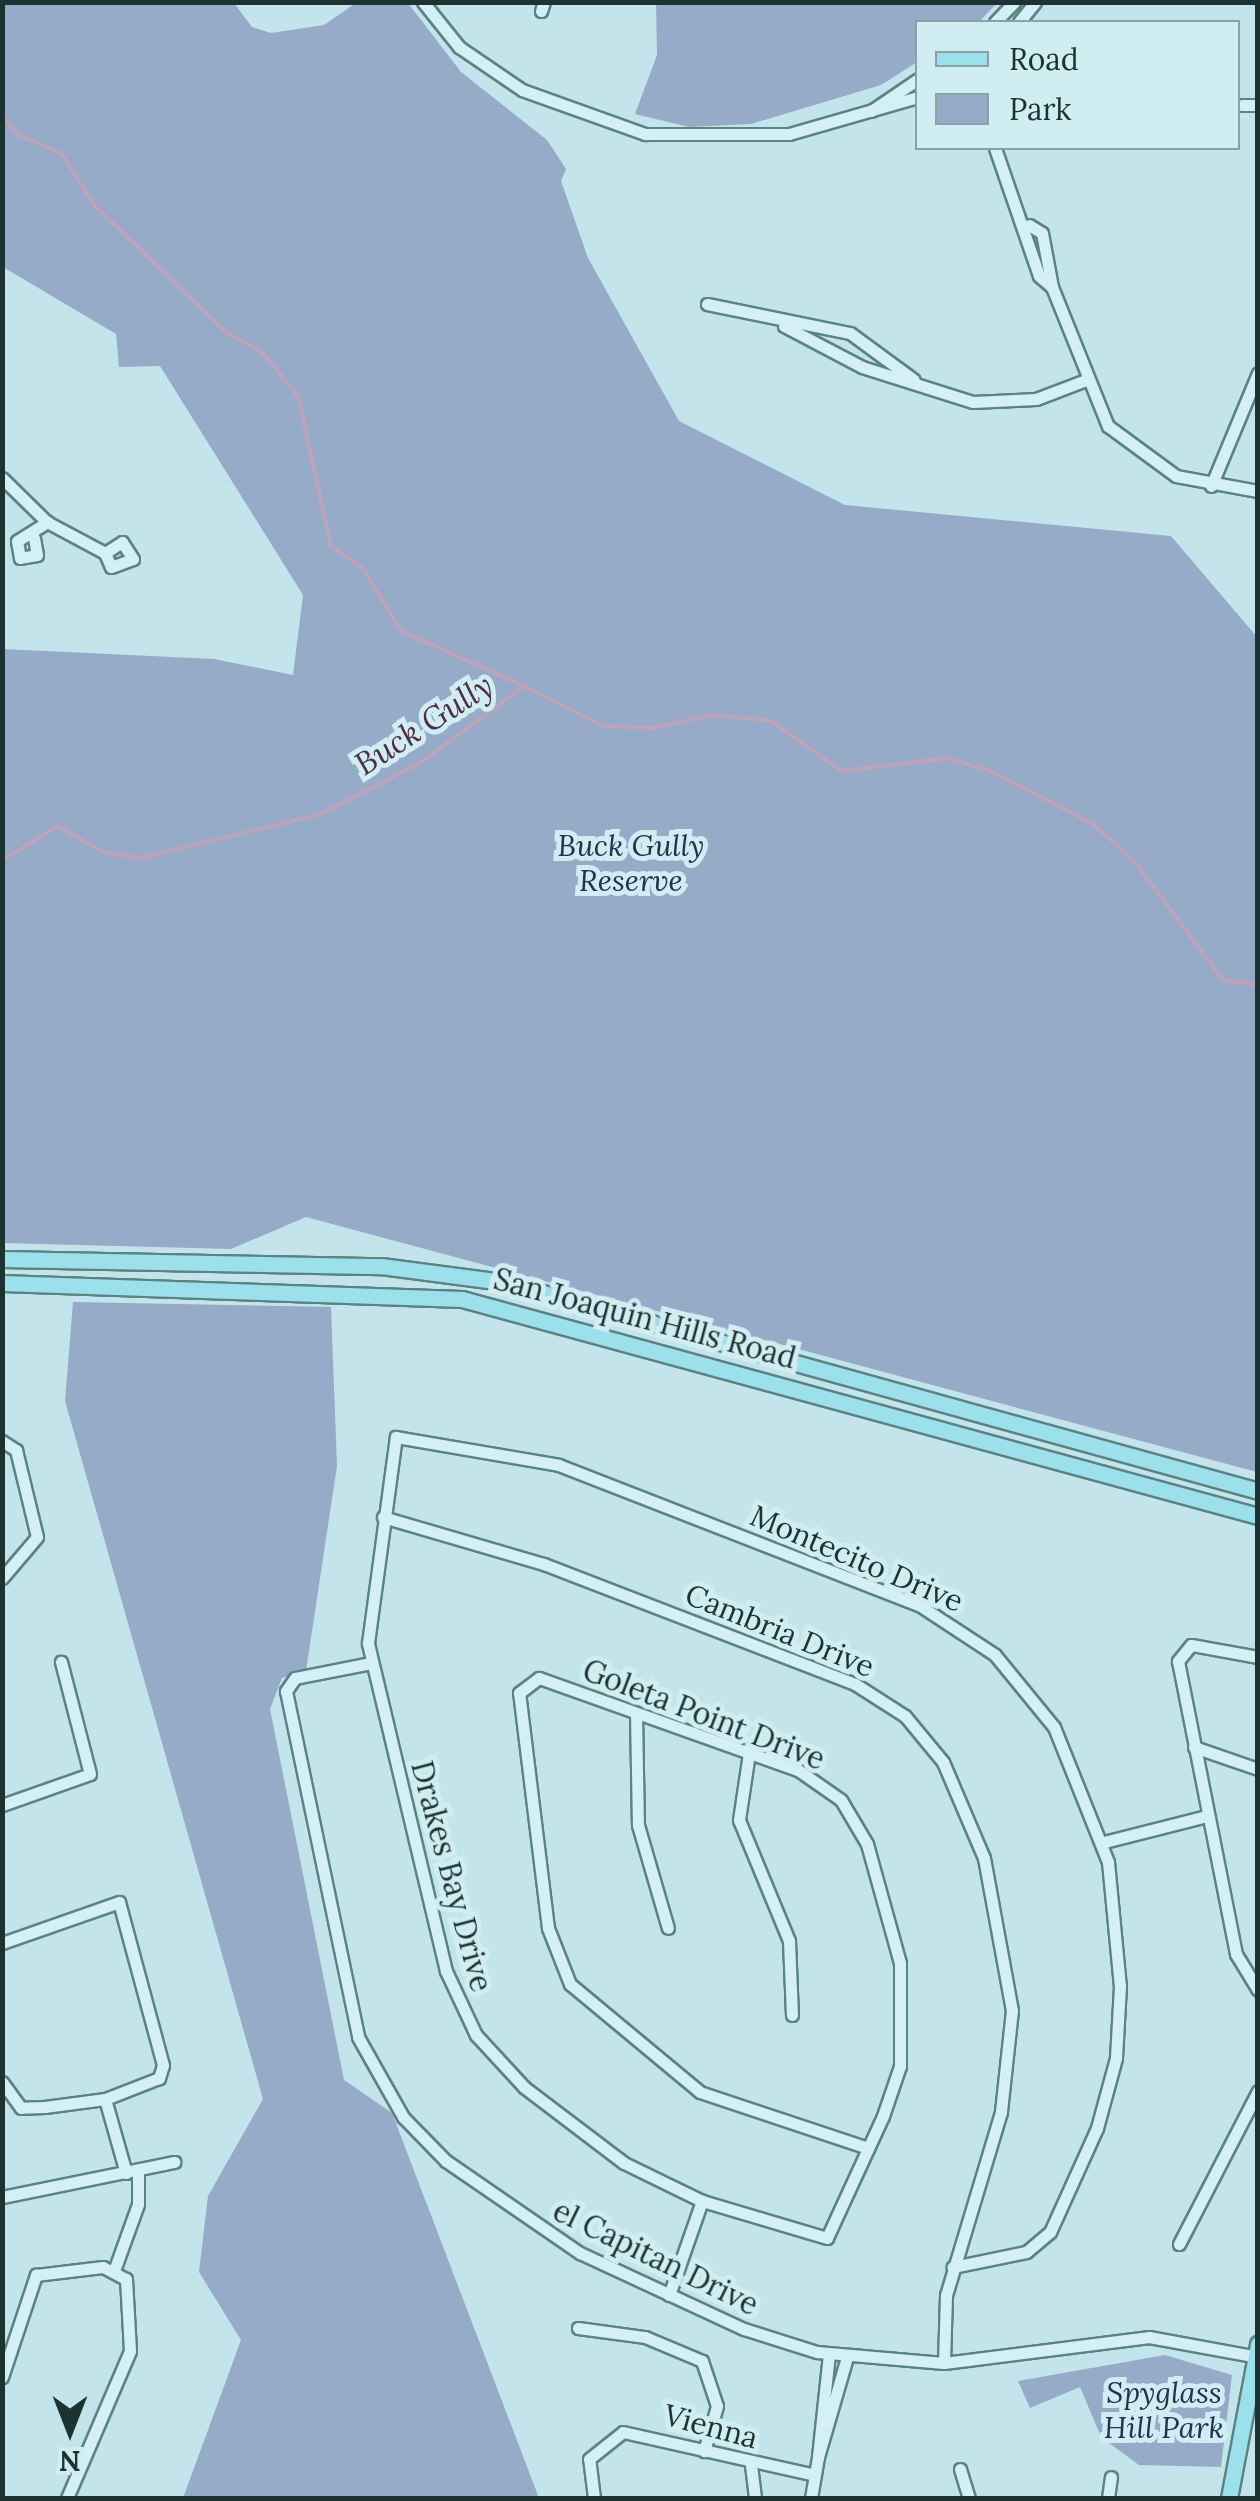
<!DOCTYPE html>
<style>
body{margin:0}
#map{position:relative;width:1260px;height:2501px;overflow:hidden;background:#c2e4ea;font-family:Lora,serif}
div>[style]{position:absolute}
.green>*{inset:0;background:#96abc7}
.stream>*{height:4px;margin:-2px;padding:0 2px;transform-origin:2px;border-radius:2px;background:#bda4b9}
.roads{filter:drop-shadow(2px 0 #5a8382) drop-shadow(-2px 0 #5a8382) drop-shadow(0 2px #5a8382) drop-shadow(0 -2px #5a8382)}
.minor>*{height:11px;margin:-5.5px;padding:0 5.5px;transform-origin:5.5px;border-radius:5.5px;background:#d4f0f6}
.major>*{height:15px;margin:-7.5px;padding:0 7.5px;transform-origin:7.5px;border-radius:7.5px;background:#9be0eb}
span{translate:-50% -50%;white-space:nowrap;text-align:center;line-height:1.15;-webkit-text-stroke:10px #d0edf2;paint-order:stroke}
.park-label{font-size:30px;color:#25314e;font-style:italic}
.street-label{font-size:30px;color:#1d3332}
.water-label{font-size:32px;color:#522e44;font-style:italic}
.frame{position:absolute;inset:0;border:5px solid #1d3332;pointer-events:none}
.legend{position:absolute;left:915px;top:20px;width:325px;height:130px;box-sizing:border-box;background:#d0edf2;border:2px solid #88a3a5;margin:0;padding:12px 18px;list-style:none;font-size:30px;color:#1d3332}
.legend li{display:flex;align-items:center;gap:20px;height:50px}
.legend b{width:50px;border:2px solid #88a3a5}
.north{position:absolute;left:20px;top:2381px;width:100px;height:100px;-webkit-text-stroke:8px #d0edf2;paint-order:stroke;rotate:180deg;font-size:28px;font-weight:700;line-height:40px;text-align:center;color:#1d3332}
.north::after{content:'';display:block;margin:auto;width:35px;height:45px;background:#1d3332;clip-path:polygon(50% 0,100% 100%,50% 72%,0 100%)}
</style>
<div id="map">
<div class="green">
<i style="clip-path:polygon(3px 2px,234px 3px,252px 27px,271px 33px,324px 25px,356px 3px,408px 3px,461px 72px,547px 140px,566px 169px,561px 181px,588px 258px,679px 421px,845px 505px,1171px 536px,1257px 637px,1257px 1472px,306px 1217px,231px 1249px,3px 1243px,3px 649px,214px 659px,293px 675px,303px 595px,160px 366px,119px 367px,116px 334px,3px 267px)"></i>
<i style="clip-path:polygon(656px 3px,656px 2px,997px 3px,979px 22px,918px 22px,917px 62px,881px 85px,751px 124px,689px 127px,635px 114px,657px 55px)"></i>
<i style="clip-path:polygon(73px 1302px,331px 1307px,337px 1466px,306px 1671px,282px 1678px,270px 1709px,344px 2080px,392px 2113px,539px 2498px,183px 2498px,241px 2340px,199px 2272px,208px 2196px,263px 2099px,65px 1401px)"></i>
<i style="clip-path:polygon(1165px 2355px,1232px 2375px,1221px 2467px,1139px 2465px,1101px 2437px,1080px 2387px,1030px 2408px,1018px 2381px)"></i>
</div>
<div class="stream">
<i style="left:2px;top:116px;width:25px;rotate:50deg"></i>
<i style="left:18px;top:135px;width:47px;rotate:22.7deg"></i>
<i style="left:61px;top:153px;width:62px;rotate:57.6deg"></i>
<i style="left:94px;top:205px;width:183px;rotate:43.9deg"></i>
<i style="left:226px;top:332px;width:43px;rotate:29.6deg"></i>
<i style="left:263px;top:353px;width:55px;rotate:50.9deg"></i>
<i style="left:298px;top:396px;width:154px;rotate:77.6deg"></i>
<i style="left:331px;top:546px;width:39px;rotate:35deg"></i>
<i style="left:363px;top:568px;width:74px;rotate:58.9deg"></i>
<i style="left:401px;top:631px;width:135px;rotate:24.1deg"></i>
<i style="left:2px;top:860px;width:66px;rotate:-31.3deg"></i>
<i style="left:58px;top:826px;width:52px;rotate:30deg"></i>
<i style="left:103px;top:852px;width:38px;rotate:9deg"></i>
<i style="left:141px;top:858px;width:185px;rotate:-13.7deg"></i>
<i style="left:321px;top:814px;width:111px;rotate:-27.3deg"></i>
<i style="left:420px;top:763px;width:129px;rotate:-36.5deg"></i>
<i style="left:524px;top:686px;width:88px;rotate:27.1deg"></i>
<i style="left:602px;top:726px;width:51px;rotate:2.2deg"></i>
<i style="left:653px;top:728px;width:59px;rotate:-12.6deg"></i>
<i style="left:711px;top:715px;width:60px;rotate:5.7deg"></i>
<i style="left:771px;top:721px;width:87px;rotate:35.2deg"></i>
<i style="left:842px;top:771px;width:107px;rotate:-7deg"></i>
<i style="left:948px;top:758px;width:44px;rotate:17.2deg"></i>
<i style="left:990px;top:771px;width:116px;rotate:27.2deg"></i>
<i style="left:1093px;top:824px;width:55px;rotate:42.1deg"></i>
<i style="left:1134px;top:861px;width:149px;rotate:53.2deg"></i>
<i style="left:1223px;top:980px;width:35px;rotate:8deg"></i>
</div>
<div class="roads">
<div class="minor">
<i style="left:423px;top:2px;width:58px;rotate:51.3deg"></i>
<i style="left:459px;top:47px;width:76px;rotate:34.3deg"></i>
<i style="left:522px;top:90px;width:131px;rotate:19.7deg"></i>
<i style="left:645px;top:134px;width:144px"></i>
<i style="left:789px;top:134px;width:134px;rotate:-16deg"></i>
<i style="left:541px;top:11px;width:9px;rotate:-72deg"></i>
<i style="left:995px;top:22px;width:28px;rotate:-46deg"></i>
<i style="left:1019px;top:22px;width:26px;rotate:-51deg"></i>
<i style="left:1242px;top:105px;width:16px"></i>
<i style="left:871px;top:111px;width:57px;rotate:-34.2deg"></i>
<i style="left:995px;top:148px;width:135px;rotate:71deg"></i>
<i style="left:1039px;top:276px;width:17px;rotate:40deg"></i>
<i style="left:1029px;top:225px;width:15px;rotate:32deg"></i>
<i style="left:1042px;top:233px;width:55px;rotate:79.5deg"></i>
<i style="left:1052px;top:287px;width:150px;rotate:68.1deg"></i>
<i style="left:1108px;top:426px;width:84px;rotate:36.3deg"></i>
<i style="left:1176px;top:476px;width:83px;rotate:10.4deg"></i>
<i style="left:707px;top:304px;width:146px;rotate:11.5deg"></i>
<i style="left:850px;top:333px;width:79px;rotate:36.3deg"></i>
<i style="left:784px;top:326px;width:88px;rotate:27.7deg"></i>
<i style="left:862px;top:367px;width:116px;rotate:17.5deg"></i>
<i style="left:973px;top:402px;width:63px;rotate:-2.7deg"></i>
<i style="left:1036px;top:399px;width:53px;rotate:-20.8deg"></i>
<i style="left:2px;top:478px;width:63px;rotate:44.4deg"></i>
<i style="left:47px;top:522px;width:66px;rotate:28.1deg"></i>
<i style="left:105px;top:553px;width:15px;rotate:67deg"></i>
<i style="left:111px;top:567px;width:23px;rotate:-20deg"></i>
<i style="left:133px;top:559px;width:20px;rotate:-123deg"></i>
<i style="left:122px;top:542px;width:20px;rotate:147deg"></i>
<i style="left:1211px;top:486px;width:122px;rotate:-67.4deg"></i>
<i style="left:34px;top:538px;width:17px;rotate:80deg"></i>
<i style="left:37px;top:555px;width:17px;rotate:170deg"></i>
<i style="left:20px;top:558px;width:17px;rotate:-100deg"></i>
<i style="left:17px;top:541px;width:36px;rotate:-32deg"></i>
<i style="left:2px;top:1441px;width:17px;rotate:33deg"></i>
<i style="left:16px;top:1450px;width:89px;rotate:76.4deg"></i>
<i style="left:37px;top:1537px;width:54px;rotate:130.5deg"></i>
<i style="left:383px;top:1517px;width:168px;rotate:16.3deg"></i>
<i style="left:544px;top:1564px;width:333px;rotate:21.1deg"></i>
<i style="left:855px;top:1684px;width:59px;rotate:32.6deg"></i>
<i style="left:905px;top:1716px;width:60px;rotate:50.4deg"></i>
<i style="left:943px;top:1762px;width:104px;rotate:66.9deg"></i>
<i style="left:984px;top:1858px;width:155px;rotate:79.6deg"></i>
<i style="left:1012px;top:2010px;width:103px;rotate:96.2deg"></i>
<i style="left:1001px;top:2112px;width:191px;rotate:106.7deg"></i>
<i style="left:946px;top:2295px;width:68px;rotate:91.7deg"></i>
<i style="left:1258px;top:1657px;width:68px;rotate:-169.8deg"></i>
<i style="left:1191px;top:1645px;width:21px;rotate:129deg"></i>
<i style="left:1178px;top:1661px;width:299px;rotate:78.8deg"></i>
<i style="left:1236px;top:1954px;width:42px;rotate:58.6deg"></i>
<i style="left:371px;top:1663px;width:77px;rotate:168.8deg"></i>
<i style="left:295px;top:1678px;width:16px;rotate:125deg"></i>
<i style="left:286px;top:1691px;width:353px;rotate:78.2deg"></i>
<i style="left:358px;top:2037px;width:92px;rotate:60.6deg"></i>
<i style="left:403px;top:2117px;width:62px;rotate:45.7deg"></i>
<i style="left:446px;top:2161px;width:163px;rotate:34.5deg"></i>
<i style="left:580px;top:2253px;width:181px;rotate:24.9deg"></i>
<i style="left:744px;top:2329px;width:77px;rotate:17.5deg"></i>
<i style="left:817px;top:2352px;width:127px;rotate:5deg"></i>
<i style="left:944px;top:2363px;width:207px;rotate:-7.2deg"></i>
<i style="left:1149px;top:2337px;width:106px;rotate:10.4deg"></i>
<i style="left:636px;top:1713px;width:112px;rotate:89deg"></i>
<i style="left:638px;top:1825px;width:107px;rotate:73.8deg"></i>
<i style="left:1194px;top:1747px;width:68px;rotate:19deg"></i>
<i style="left:749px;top:1753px;width:68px;rotate:98.5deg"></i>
<i style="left:739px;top:1820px;width:131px;rotate:67.5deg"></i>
<i style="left:789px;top:1941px;width:74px;rotate:87.7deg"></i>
<i style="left:2px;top:1805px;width:93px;rotate:-19.4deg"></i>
<i style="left:90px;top:1774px;width:116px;rotate:-104.5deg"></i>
<i style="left:1104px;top:1842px;width:106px;rotate:-14.2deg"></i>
<i style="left:2px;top:1943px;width:124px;rotate:-19.3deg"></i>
<i style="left:119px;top:1902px;width:169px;rotate:74.9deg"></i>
<i style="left:163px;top:2065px;width:14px;rotate:107deg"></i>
<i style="left:159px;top:2078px;width:58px;rotate:158.7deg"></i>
<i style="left:105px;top:2099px;width:61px;rotate:172.4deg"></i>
<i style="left:45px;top:2107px;width:24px;rotate:178deg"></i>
<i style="left:21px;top:2108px;width:32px;rotate:-126deg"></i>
<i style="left:105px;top:2099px;width:77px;rotate:74.2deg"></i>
<i style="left:868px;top:2148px;width:177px;rotate:-161.6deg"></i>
<i style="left:700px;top:2092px;width:169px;rotate:-140.3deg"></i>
<i style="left:570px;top:1984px;width:60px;rotate:-111.4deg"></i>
<i style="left:548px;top:1928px;width:237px;rotate:-97deg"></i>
<i style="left:519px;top:1693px;width:25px;rotate:-37deg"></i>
<i style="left:539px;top:1678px;width:275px;rotate:19.6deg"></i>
<i style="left:798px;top:1770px;width:52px;rotate:34.9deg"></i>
<i style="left:841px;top:1800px;width:51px;rotate:59.4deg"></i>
<i style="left:867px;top:1844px;width:123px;rotate:74.5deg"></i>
<i style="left:900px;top:1963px;width:103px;rotate:90deg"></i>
<i style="left:900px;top:2066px;width:53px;rotate:108.8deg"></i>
<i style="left:883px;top:2116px;width:134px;rotate:114.7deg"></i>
<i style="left:827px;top:2238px;width:130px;rotate:-163.5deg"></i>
<i style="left:702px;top:2201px;width:87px;rotate:-154deg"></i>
<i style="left:624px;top:2163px;width:126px;rotate:-142.8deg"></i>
<i style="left:524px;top:2087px;width:71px;rotate:-132.7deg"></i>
<i style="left:476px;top:2035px;width:71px;rotate:-115.1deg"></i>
<i style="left:446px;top:1971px;width:337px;rotate:-103.4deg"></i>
<i style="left:368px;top:1643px;width:208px;rotate:-82.3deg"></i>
<i style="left:396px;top:1437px;width:165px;rotate:9.7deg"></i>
<i style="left:559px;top:1465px;width:386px;rotate:21.3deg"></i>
<i style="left:919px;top:1605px;width:91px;rotate:33.3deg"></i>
<i style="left:995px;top:1655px;width:93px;rotate:50.7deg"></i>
<i style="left:1054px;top:1727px;width:145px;rotate:68.2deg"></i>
<i style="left:1108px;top:1862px;width:125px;rotate:84.5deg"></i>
<i style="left:1120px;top:1986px;width:72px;rotate:93.2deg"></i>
<i style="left:1116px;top:2058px;width:73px;rotate:105.2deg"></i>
<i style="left:1097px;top:2128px;width:114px;rotate:114.3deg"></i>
<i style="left:1050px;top:2232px;width:31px;rotate:140deg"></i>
<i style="left:1026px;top:2252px;width:75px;rotate:168.4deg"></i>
<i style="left:2px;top:2197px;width:176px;rotate:-11.5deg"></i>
<i style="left:1179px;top:2244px;width:172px;rotate:-62.7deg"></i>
<i style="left:115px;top:2268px;width:68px;rotate:-70.2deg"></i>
<i style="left:138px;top:2204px;width:33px;rotate:-90deg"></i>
<i style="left:669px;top:2295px;width:100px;rotate:-70.7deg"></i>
<i style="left:578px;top:2328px;width:68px;rotate:7.7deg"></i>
<i style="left:645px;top:2337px;width:62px;rotate:22.8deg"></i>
<i style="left:702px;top:2361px;width:47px;rotate:71.6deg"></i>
<i style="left:717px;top:2406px;width:47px;rotate:106.1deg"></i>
<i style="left:829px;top:2354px;width:104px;rotate:96.1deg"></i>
<i style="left:818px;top:2457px;width:104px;rotate:-73.8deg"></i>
<i style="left:2px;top:2377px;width:108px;rotate:-71.6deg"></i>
<i style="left:36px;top:2275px;width:67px;rotate:-6.8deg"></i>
<i style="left:103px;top:2267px;width:26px;rotate:28deg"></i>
<i style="left:126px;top:2279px;width:72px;rotate:86.8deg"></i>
<i style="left:130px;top:2351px;width:160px;rotate:113.2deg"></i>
<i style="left:751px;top:2465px;width:33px;rotate:83deg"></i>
<i style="left:960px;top:2469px;width:30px;rotate:73deg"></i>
<i style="left:594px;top:2498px;width:39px;rotate:-97deg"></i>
<i style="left:589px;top:2459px;width:43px;rotate:-38.5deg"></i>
<i style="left:623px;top:2432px;width:193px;rotate:12.6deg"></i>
<i style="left:811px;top:2498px;width:42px;rotate:-80.3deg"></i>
<i style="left:1108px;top:2498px;width:21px;rotate:-82deg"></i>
</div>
<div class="major">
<i style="left:2px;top:1259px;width:379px;rotate:1.1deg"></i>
<i style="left:381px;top:1266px;width:123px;rotate:7.5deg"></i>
<i style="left:503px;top:1282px;width:783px;rotate:15.47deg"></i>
<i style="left:2px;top:1283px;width:460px;rotate:2deg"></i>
<i style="left:462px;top:1299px;width:825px;rotate:15.25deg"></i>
<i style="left:1229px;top:2498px;width:157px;rotate:-79.3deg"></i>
</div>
</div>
<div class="park-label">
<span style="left:631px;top:862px">Buck Gully<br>Reserve</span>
<span style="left:1164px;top:2409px">Spyglass<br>Hill Park</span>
</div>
<div class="street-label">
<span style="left:645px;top:1318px;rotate:15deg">San Joaquin Hills Road</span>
<span style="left:857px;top:1558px;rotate:23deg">Montecito Drive</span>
<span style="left:780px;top:1630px;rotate:22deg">Cambria Drive</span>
<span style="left:704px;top:1714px;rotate:21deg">Goleta Point Drive</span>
<span style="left:452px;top:1876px;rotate:75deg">Drakes Bay Drive</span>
<span style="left:656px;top:2257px;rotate:26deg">el Capitan Drive</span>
<span style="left:711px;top:2426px;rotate:15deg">Vienna</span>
</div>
<div class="water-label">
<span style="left:424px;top:725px;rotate:-33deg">Buck Gully</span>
</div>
<div class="frame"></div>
<ul class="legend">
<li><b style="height:12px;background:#9be0eb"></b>Road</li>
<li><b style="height:28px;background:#96abc7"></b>Park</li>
</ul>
<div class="north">N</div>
</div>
